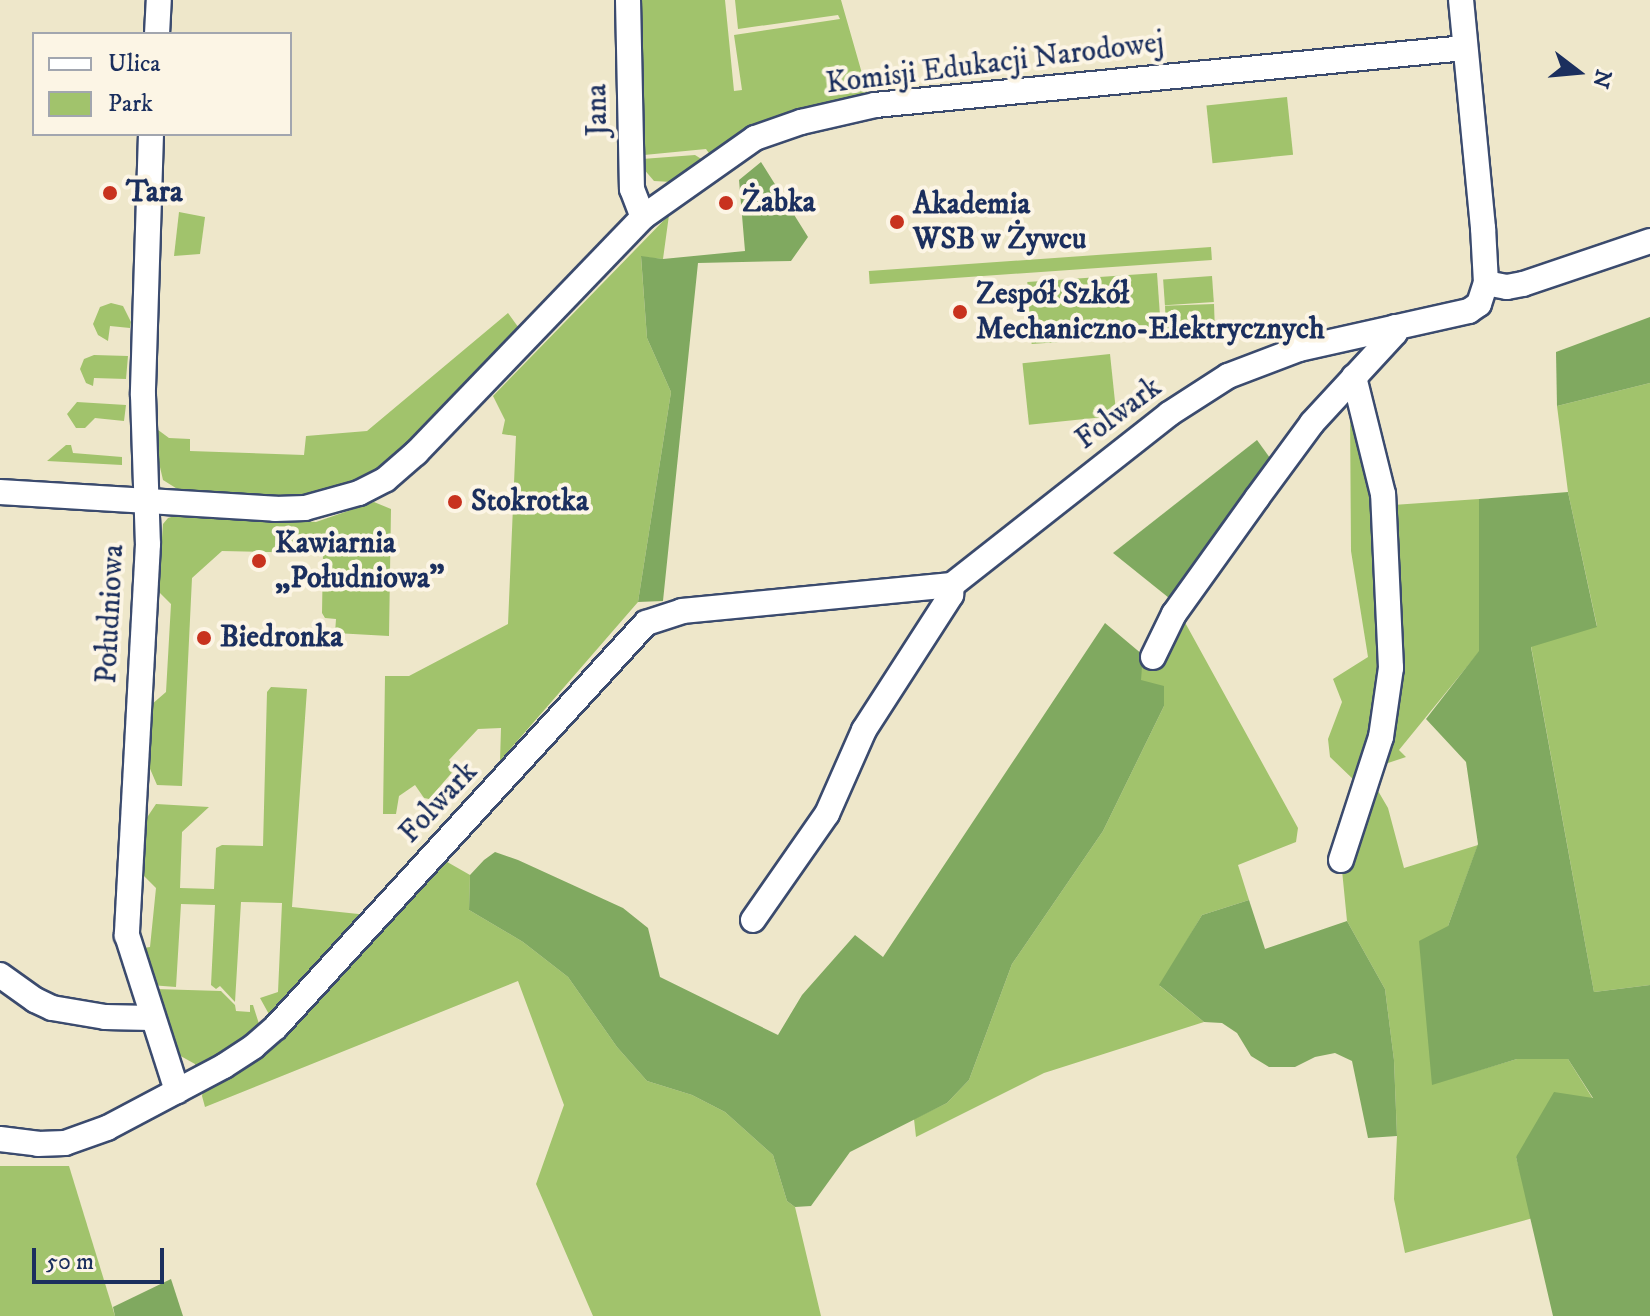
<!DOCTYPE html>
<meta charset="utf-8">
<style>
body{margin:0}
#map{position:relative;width:1650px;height:1316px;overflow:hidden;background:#eee7ca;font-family:"IM FELL DW Pica",serif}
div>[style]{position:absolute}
.green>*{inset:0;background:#a1c36c;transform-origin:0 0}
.forest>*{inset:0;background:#80a960}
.roads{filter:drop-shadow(2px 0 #3b4b6e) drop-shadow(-2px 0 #3b4b6e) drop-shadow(0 2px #3b4b6e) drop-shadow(0 -2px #3b4b6e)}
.minor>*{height:24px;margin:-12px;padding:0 12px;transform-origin:12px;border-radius:12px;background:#fff}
.dots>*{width:22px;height:22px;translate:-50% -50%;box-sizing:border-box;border:4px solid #fcf5e5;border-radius:50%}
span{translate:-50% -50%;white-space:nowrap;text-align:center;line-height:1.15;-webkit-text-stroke:8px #fcf5e5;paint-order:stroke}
.street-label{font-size:30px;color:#1b2f5e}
.poi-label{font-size:30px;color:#1b2f5e;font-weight:700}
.left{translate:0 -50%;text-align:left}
.legend{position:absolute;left:32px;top:32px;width:260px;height:104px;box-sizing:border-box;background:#fcf5e5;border:2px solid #a2a6af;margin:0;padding:10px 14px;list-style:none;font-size:24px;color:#1b2f5e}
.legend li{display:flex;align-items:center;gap:16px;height:40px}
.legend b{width:40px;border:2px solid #a2a6af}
.north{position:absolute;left:1538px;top:32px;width:80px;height:80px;-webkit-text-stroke:6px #fcf5e5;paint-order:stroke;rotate:106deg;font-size:22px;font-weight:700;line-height:32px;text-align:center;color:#1b2f5e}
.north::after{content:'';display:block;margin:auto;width:28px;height:36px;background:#1b2f5e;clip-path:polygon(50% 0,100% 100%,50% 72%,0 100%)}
.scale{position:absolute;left:32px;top:1248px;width:132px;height:36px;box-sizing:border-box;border:4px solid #1b2f5e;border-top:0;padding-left:10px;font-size:24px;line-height:28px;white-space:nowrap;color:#1b2f5e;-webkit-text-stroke:6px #fcf5e5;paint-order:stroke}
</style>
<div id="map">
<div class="green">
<i style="clip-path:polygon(641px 0,725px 0,734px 91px,742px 90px,734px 35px,840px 19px,838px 15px,738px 29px,735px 0,841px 0,869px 98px,711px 156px,706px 149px,644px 155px)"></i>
<i style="left:1287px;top:97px;width:58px;height:81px;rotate:84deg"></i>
<i style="clip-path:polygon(695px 155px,703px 160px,672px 182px,654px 181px,642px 167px,642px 159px)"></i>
<i style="clip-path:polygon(179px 212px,205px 217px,200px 254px,174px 256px)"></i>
<i style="clip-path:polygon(669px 215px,663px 259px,641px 257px,647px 338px,671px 392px,638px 602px,500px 761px,501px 728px,478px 729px,449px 760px,455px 769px,429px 799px,424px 798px,415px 785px,399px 796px,396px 814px,383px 814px,385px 676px,409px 676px,508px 624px,516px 436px,502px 434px,505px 420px,493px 396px)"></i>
<i style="left:1211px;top:247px;width:13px;height:343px;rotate:86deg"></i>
<i style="left:1157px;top:273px;width:62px;height:130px;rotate:86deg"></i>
<i style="left:1212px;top:276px;width:26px;height:49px;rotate:86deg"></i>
<i style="clip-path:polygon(111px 303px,123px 306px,131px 322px,130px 328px,110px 326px,108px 341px,98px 335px,93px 324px,100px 307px)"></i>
<i style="left:1214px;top:304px;width:25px;height:49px;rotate:88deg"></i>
<i style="clip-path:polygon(508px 313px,521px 331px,405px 448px,378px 473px,354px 486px,289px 500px,179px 490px,163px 480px,150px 424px,169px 438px,190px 439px,190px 451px,304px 455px,306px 436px,367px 431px)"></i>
<i style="left:1110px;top:354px;width:62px;height:88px;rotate:84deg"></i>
<i style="clip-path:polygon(94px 355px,128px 356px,126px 379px,94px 378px,93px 386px,86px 383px,80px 369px,84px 359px)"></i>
<i style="clip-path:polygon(1650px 383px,1650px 985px,1594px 992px,1531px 646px,1597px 626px,1568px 492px,1557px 406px)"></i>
<i style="clip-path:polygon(77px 402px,126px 405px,124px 421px,95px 418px,85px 428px,76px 428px,67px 414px)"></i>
<i style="clip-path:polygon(1350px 408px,1393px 505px,1479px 499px,1479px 652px,1399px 750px,1406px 757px,1382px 765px,1374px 784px,1388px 808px,1404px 868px,1478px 845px,1448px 926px,1432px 1084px,1517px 1059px,1568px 1059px,1593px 1099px,1516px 1157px,1533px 1218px,1405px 1253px,1394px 1199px,1397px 1136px,1394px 1060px,1385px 989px,1347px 921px,1341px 860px,1355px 781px,1330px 757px,1328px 739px,1342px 702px,1333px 679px,1368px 657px,1351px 551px)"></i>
<i style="clip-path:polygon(66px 445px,71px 445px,73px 453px,122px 457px,122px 465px,47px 461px)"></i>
<i style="clip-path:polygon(374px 502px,391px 509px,389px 636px,335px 633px,336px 619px,325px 618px,322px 613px,323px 553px,222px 551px,192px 578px,182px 786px,157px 785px,148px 764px,151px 705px,166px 692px,171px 604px,158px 591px,163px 524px,168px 518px,184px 513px,316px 522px)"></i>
<i style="clip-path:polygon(1182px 617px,1298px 828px,1296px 842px,1238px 865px,1249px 900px,1202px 915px,1160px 986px,1204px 1022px,1044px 1073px,916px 1137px,914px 1119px,947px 1103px,969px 1080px,1012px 964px,1103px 831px,1164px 706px,1140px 680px,1143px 655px)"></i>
<i style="clip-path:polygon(271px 687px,307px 689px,292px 907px,368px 915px,276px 1027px,260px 998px,278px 992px,282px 903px,241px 902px,235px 1002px,220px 986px,216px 989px,211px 985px,215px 905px,181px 904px,176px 987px,150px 985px,137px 949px,150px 947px,156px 888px,143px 875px,146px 819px,156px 804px,209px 807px,182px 832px,180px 888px,214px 889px,216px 848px,222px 845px,263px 846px,267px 692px)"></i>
<i style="clip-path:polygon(442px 859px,470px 875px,469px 910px,523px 942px,568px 977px,617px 1047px,647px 1081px,692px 1095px,725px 1112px,773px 1155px,787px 1201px,795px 1207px,821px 1316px,593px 1316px,536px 1184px,564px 1105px,518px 981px,205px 1107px,202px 1096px,204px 1085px)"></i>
<i style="clip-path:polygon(155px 989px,221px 991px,235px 1005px,236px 1011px,250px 1012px,250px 1005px,253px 1005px,260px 1027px,254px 1035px,195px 1067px,195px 1064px,177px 1054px)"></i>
<i style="clip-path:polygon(0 1166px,69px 1166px,115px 1316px,0 1316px)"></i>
</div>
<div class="forest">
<i style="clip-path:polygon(761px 162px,808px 237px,791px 261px,698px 263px,663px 601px,638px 602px,671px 392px,647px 338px,641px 256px,663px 259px,745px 251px,739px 180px)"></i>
<i style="clip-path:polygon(1650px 317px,1650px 383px,1557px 406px,1556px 352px)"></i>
<i style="clip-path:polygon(1257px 440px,1270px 458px,1174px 602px,1113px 553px)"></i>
<i style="clip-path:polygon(1568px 492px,1597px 627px,1531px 647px,1594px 992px,1650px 985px,1650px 1316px,1553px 1316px,1516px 1157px,1554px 1092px,1593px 1098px,1568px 1059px,1517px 1059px,1432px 1085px,1419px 941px,1448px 926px,1478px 844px,1466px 762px,1426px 719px,1479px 651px,1479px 499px)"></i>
<i style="clip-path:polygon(1105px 623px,1143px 655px,1141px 680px,1164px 686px,1164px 706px,1103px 831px,1012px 964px,969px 1080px,947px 1103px,850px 1152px,811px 1206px,795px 1207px,787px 1201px,773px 1155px,725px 1112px,692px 1095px,647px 1081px,617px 1047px,568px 977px,523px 942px,469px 910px,470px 875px,484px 860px,495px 852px,518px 860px,623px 908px,648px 928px,660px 977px,778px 1035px,802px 995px,855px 935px,883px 957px)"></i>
<i style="clip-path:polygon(1249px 900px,1265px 949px,1347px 921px,1385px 989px,1394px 1060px,1397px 1136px,1368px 1138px,1352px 1061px,1335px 1053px,1315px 1057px,1295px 1067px,1269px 1067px,1251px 1056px,1237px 1033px,1222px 1023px,1204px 1022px,1159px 985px,1202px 915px)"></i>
<i style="clip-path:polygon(171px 1279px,183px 1316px,115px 1316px,113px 1307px)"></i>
</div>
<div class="roads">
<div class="minor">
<i style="left:628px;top:0;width:189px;rotate:88.8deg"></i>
<i style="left:632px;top:189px;width:30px;rotate:69deg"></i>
<i style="left:157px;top:34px;width:34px;rotate:-87deg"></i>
<i style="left:151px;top:134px;width:261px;rotate:91.8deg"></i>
<i style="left:143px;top:395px;width:149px;rotate:88.1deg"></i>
<i style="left:148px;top:544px;width:392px;rotate:93.1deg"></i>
<i style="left:127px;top:935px;width:164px;rotate:72.2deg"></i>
<i style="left:1486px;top:283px;width:21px;rotate:11deg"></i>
<i style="left:1507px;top:287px;width:16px;rotate:-11deg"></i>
<i style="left:1523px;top:284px;width:134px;rotate:-18.7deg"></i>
<i style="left:0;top:492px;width:276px;rotate:3.5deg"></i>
<i style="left:275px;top:509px;width:30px;rotate:-2deg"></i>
<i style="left:305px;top:508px;width:56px;rotate:-15.5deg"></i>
<i style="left:359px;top:493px;width:30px;rotate:-27deg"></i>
<i style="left:386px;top:479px;width:40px;rotate:-41deg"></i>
<i style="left:416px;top:453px;width:327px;rotate:-46.1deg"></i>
<i style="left:643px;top:217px;width:137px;rotate:-35.2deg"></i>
<i style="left:755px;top:138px;width:49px;rotate:-19.2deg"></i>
<i style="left:801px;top:122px;width:76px;rotate:-12.9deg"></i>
<i style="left:875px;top:105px;width:593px;rotate:-5.52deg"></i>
<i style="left:1153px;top:657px;width:48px;rotate:-64deg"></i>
<i style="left:1174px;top:614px;width:143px;rotate:-54.4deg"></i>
<i style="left:1257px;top:498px;width:93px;rotate:-53.7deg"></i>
<i style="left:1312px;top:423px;width:122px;rotate:-47.3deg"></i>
<i style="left:1395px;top:333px;width:6px;rotate:-90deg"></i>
<i style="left:1341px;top:860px;width:129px;rotate:-72deg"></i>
<i style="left:1381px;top:737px;width:70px;rotate:-81.8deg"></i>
<i style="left:1391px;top:668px;width:174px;rotate:-92.6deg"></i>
<i style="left:1383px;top:494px;width:121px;rotate:-103.9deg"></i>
<i style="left:753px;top:920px;width:129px;rotate:-55.1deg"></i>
<i style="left:827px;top:814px;width:92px;rotate:-66.2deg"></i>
<i style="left:864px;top:730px;width:161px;rotate:-57.2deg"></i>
<i style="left:951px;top:595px;width:10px;rotate:-84deg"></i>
<i style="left:0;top:975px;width:43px;rotate:35.5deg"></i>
<i style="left:35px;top:1000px;width:19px;rotate:25deg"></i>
<i style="left:52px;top:1008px;width:54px;rotate:9.6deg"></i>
<i style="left:105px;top:1017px;width:46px;rotate:1.2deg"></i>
<i style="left:0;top:1139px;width:38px;rotate:7deg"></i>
<i style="left:38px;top:1144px;width:27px;rotate:-2deg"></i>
<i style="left:65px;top:1143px;width:45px;rotate:-19.7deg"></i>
<i style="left:107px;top:1128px;width:132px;rotate:-27.9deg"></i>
<i style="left:224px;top:1066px;width:35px;rotate:-33deg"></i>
<i style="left:253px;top:1047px;width:30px;rotate:-41deg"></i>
<i style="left:276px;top:1027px;width:548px;rotate:-47.52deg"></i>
<i style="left:646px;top:623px;width:38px;rotate:-18deg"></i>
<i style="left:682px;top:611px;width:271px;rotate:-5.5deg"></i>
<i style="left:952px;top:585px;width:276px;rotate:-38.2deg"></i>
<i style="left:1169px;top:414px;width:70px;rotate:-32.8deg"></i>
<i style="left:1228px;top:376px;width:76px;rotate:-20.8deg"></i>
<i style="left:1299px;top:349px;width:174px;rotate:-12.6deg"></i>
<i style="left:1469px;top:311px;width:12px;rotate:-35deg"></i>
<i style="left:1479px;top:304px;width:22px;rotate:-72deg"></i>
<i style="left:1486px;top:283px;width:55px;rotate:-93.1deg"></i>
<i style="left:1483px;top:228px;width:229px;rotate:-95.5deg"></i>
</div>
</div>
<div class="dots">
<i style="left:110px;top:193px;background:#c8321e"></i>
<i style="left:726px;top:203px;background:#c8321e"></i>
<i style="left:897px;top:222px;background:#c8321e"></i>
<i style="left:960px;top:312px;background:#c8321e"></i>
<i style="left:455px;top:502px;background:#c8321e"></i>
<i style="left:259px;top:561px;background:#c8321e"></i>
<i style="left:204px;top:638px;background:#c8321e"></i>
</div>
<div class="street-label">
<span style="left:995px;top:64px;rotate:-7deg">Komisji Edukacji Narodowej</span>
<span style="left:598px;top:110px;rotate:-91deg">Jana</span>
<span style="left:1119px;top:414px;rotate:-37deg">Folwark</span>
<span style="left:111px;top:614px;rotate:-87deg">Południowa</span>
<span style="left:439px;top:803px;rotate:-47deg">Folwark</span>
</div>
<div class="poi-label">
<span class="left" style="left:126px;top:193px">Tara</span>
<span class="left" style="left:742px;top:203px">Żabka</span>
<span class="left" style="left:913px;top:222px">Akademia<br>WSB w Żywcu</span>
<span class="left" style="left:976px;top:312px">Zespół Szkół<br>Mechaniczno-Elektrycznych</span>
<span class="left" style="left:471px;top:502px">Stokrotka</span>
<span class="left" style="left:275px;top:561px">Kawiarnia<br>„Południowa”</span>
<span class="left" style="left:220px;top:638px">Biedronka</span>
</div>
<ul class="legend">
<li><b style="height:10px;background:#fff"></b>Ulica</li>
<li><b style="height:22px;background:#a1c36c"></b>Park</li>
</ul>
<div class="north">N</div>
<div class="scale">50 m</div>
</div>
